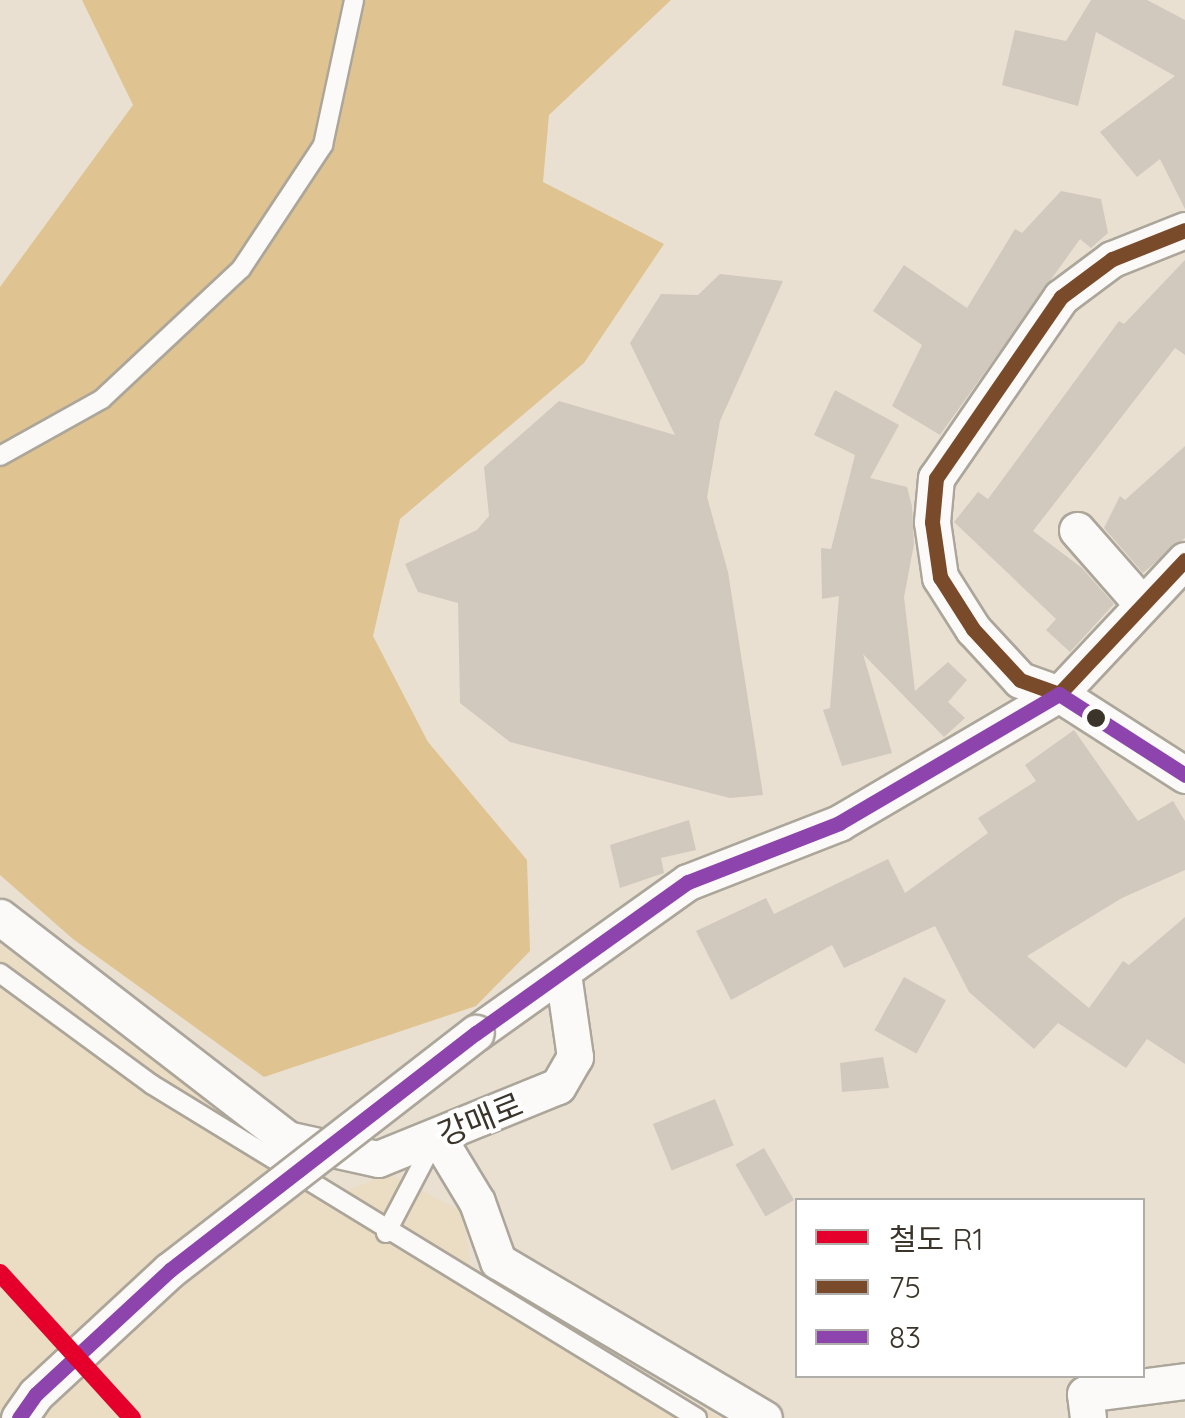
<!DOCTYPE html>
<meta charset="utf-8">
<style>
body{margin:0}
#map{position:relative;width:1185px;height:1418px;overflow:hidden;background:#e9e0d2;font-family:Quicksand,"Noto Sans KR",sans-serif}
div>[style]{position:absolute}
.built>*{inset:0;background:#ebdcc4}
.green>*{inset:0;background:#dfc391}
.building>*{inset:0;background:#d1c9be;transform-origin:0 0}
.roads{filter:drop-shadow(2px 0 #aca69a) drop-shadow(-2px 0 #aca69a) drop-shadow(0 2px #aca69a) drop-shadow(0 -2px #aca69a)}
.service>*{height:18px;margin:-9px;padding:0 9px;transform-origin:9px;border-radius:9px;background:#fcfaf8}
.minor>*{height:35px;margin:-17.5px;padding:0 17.5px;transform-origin:17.5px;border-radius:17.5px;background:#fcfaf8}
.bridges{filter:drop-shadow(2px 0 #aca69a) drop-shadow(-2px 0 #aca69a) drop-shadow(0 2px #aca69a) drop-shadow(0 -2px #aca69a)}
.minor-bridge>*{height:35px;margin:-17.5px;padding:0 17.5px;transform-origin:17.5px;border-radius:17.5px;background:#fcfaf8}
.bus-1>*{height:15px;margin:-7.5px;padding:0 7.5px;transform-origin:7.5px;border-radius:7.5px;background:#7a4b2a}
.bus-2>*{height:15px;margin:-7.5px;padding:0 7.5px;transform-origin:7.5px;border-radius:7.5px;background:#8e44ad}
.rail-1>*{height:18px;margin:-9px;padding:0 9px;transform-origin:9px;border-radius:9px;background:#e4002b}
.dots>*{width:28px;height:28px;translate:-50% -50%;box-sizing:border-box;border:5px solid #fff;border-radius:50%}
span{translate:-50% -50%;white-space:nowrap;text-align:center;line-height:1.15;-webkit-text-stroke:8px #fff;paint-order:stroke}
.street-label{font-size:32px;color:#3a342a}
.legend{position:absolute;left:795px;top:1198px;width:350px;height:180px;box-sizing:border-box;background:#fff;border:2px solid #b0aeaa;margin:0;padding:12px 18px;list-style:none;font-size:30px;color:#3a342a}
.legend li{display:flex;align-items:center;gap:20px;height:50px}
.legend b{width:50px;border:2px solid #b0aeaa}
</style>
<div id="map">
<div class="built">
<i style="clip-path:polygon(0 944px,131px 1045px,345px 1191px,390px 1174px,463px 1212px,472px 1275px,721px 1418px,0 1418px)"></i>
</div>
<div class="green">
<i style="clip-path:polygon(82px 0,671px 0,549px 115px,543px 182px,664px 244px,584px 363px,400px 519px,373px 636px,428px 742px,527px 860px,530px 951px,476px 1006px,264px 1077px,73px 939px,0 875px,0 287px,133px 105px)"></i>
</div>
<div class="building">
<i style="clip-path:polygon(1091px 0,1147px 0,1185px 20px,1185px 209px,1160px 159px,1137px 177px,1100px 132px,1175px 76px,1096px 32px,1078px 106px,1002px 85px,1015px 30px,1066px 41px)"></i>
<i style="clip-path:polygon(1061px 191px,1101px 199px,1108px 233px,1091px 248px,1080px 239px,940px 435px,892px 406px,922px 345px,873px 311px,904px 265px,967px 308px,1015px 229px,1022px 233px)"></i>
<i style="clip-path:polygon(1185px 260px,1185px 355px,1175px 348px,1033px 531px,1082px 568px,1114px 604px,1070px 652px,1046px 630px,1056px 619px,954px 522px,978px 492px,988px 499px,1119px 321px,1124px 324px)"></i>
<i style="clip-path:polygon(720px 274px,783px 281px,720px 421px,707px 497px,728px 572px,763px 795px,730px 798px,510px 742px,460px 703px,458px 603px,418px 592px,405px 564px,477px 530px,489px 516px,484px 467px,559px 401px,675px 435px,630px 343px,661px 294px,698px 295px)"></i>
<i style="clip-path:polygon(835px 390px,899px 425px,870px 478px,907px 487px,912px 506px,914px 544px,904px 597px,915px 691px,948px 662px,967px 680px,948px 702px,965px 718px,944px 737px,863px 654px,892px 753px,842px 766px,823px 710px,830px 708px,839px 596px,822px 599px,821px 548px,831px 549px,855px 455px,814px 435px)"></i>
<i style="clip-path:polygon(1185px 446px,1185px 538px,1143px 573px,1104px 528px,1120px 496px,1125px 500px)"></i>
<i style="clip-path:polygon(1074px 730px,1138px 821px,1173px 801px,1185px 821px,1185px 870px,1122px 898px,1027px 956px,1089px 1008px,1123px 961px,1129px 965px,1185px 917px,1185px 1064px,1147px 1039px,1126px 1068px,1058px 1023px,1034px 1049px,969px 992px,935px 926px,844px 968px,832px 945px,731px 1000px,696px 931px,766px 898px,774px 914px,888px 859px,905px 893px,988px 833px,978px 818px,1036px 781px,1025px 765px)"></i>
<i style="clip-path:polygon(689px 820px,696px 850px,661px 858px,664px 873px,620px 888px,610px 845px)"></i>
<i style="left:904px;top:977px;width:48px;height:61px;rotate:29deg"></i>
<i style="clip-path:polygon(883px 1057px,889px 1088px,842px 1092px,840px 1063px)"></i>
<i style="left:715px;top:1099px;width:50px;height:67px;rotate:68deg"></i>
<i style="left:764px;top:1148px;width:60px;height:33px;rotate:60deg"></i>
</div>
<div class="roads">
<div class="service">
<i style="left:0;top:456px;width:117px;rotate:-29.2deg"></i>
<i style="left:102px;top:399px;width:190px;rotate:-43.1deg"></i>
<i style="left:241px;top:269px;width:149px;rotate:-56.5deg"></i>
<i style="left:323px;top:145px;width:148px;rotate:-77.9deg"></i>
<i style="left:0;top:973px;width:187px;rotate:36.3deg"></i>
<i style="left:151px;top:1084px;width:640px;rotate:31.46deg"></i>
<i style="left:386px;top:1233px;width:110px;rotate:-62.3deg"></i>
</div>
<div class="minor">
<i style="left:1185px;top:230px;width:79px;rotate:158.3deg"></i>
<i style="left:1112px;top:259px;width:64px;rotate:143.3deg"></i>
<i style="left:1061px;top:297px;width:220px;rotate:124.6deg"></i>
<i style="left:936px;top:478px;width:44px;rotate:95.2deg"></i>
<i style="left:932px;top:522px;width:56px;rotate:81.7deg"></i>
<i style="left:940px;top:577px;width:62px;rotate:57.6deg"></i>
<i style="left:973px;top:629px;width:69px;rotate:47.3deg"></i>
<i style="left:1020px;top:680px;width:41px;rotate:19.7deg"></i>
<i style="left:1059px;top:694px;width:184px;rotate:-46.8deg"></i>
<i style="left:1077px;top:530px;width:98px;rotate:48.7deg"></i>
<i style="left:0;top:917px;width:363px;rotate:37.7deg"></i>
<i style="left:287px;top:1139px;width:93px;rotate:12.4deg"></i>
<i style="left:378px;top:1159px;width:194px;rotate:-22.1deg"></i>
<i style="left:558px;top:1086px;width:34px;rotate:-60deg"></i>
<i style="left:575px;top:1057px;width:84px;rotate:-98.2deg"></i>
<i style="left:476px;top:1033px;width:260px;rotate:-35.5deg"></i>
<i style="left:688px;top:882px;width:162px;rotate:-21.3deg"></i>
<i style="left:839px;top:823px;width:255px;rotate:-30.4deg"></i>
<i style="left:1059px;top:694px;width:150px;rotate:32.7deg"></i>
<i style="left:437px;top:1136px;width:77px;rotate:58.8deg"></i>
<i style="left:477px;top:1202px;width:63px;rotate:70.4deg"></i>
<i style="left:498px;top:1261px;width:309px;rotate:30.6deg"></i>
<i style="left:1088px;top:1418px;width:24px;rotate:-97deg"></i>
<i style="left:1085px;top:1394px;width:101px;rotate:-7.4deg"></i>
</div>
</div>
<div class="bridges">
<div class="minor-bridge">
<i style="left:19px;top:1418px;width:29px;rotate:-55deg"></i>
<i style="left:36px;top:1394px;width:183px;rotate:-42.8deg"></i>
<i style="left:170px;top:1270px;width:387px;rotate:-37.8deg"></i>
</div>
</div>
<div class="bus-1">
<i style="left:1185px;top:230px;width:79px;rotate:158.3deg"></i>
<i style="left:1112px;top:259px;width:64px;rotate:143.3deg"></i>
<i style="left:1061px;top:297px;width:220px;rotate:124.6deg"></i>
<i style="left:936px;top:478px;width:44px;rotate:95.2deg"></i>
<i style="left:932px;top:522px;width:56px;rotate:81.7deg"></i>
<i style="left:940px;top:577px;width:62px;rotate:57.6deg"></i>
<i style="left:973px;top:629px;width:69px;rotate:47.3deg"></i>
<i style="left:1020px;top:680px;width:41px;rotate:19.7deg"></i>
<i style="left:1059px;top:694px;width:184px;rotate:-46.8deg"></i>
</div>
<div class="bus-2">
<i style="left:19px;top:1418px;width:29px;rotate:-55deg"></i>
<i style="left:36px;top:1394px;width:183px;rotate:-42.8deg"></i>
<i style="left:170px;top:1270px;width:387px;rotate:-37.8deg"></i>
<i style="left:476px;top:1033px;width:260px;rotate:-35.5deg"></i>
<i style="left:688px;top:882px;width:162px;rotate:-21.3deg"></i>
<i style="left:839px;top:823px;width:255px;rotate:-30.4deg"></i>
<i style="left:1059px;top:694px;width:150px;rotate:32.7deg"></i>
</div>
<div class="rail-1">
<i style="left:0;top:1273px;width:196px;rotate:47.7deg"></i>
</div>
<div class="dots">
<i style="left:1096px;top:718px;background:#3a342a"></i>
</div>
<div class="street-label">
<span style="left:480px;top:1119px;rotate:-22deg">강매로</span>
</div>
<ul class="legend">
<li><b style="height:12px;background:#e4002b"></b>철도 R1</li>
<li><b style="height:12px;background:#7a4b2a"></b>75</li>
<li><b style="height:12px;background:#8e44ad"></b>83</li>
</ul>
</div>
